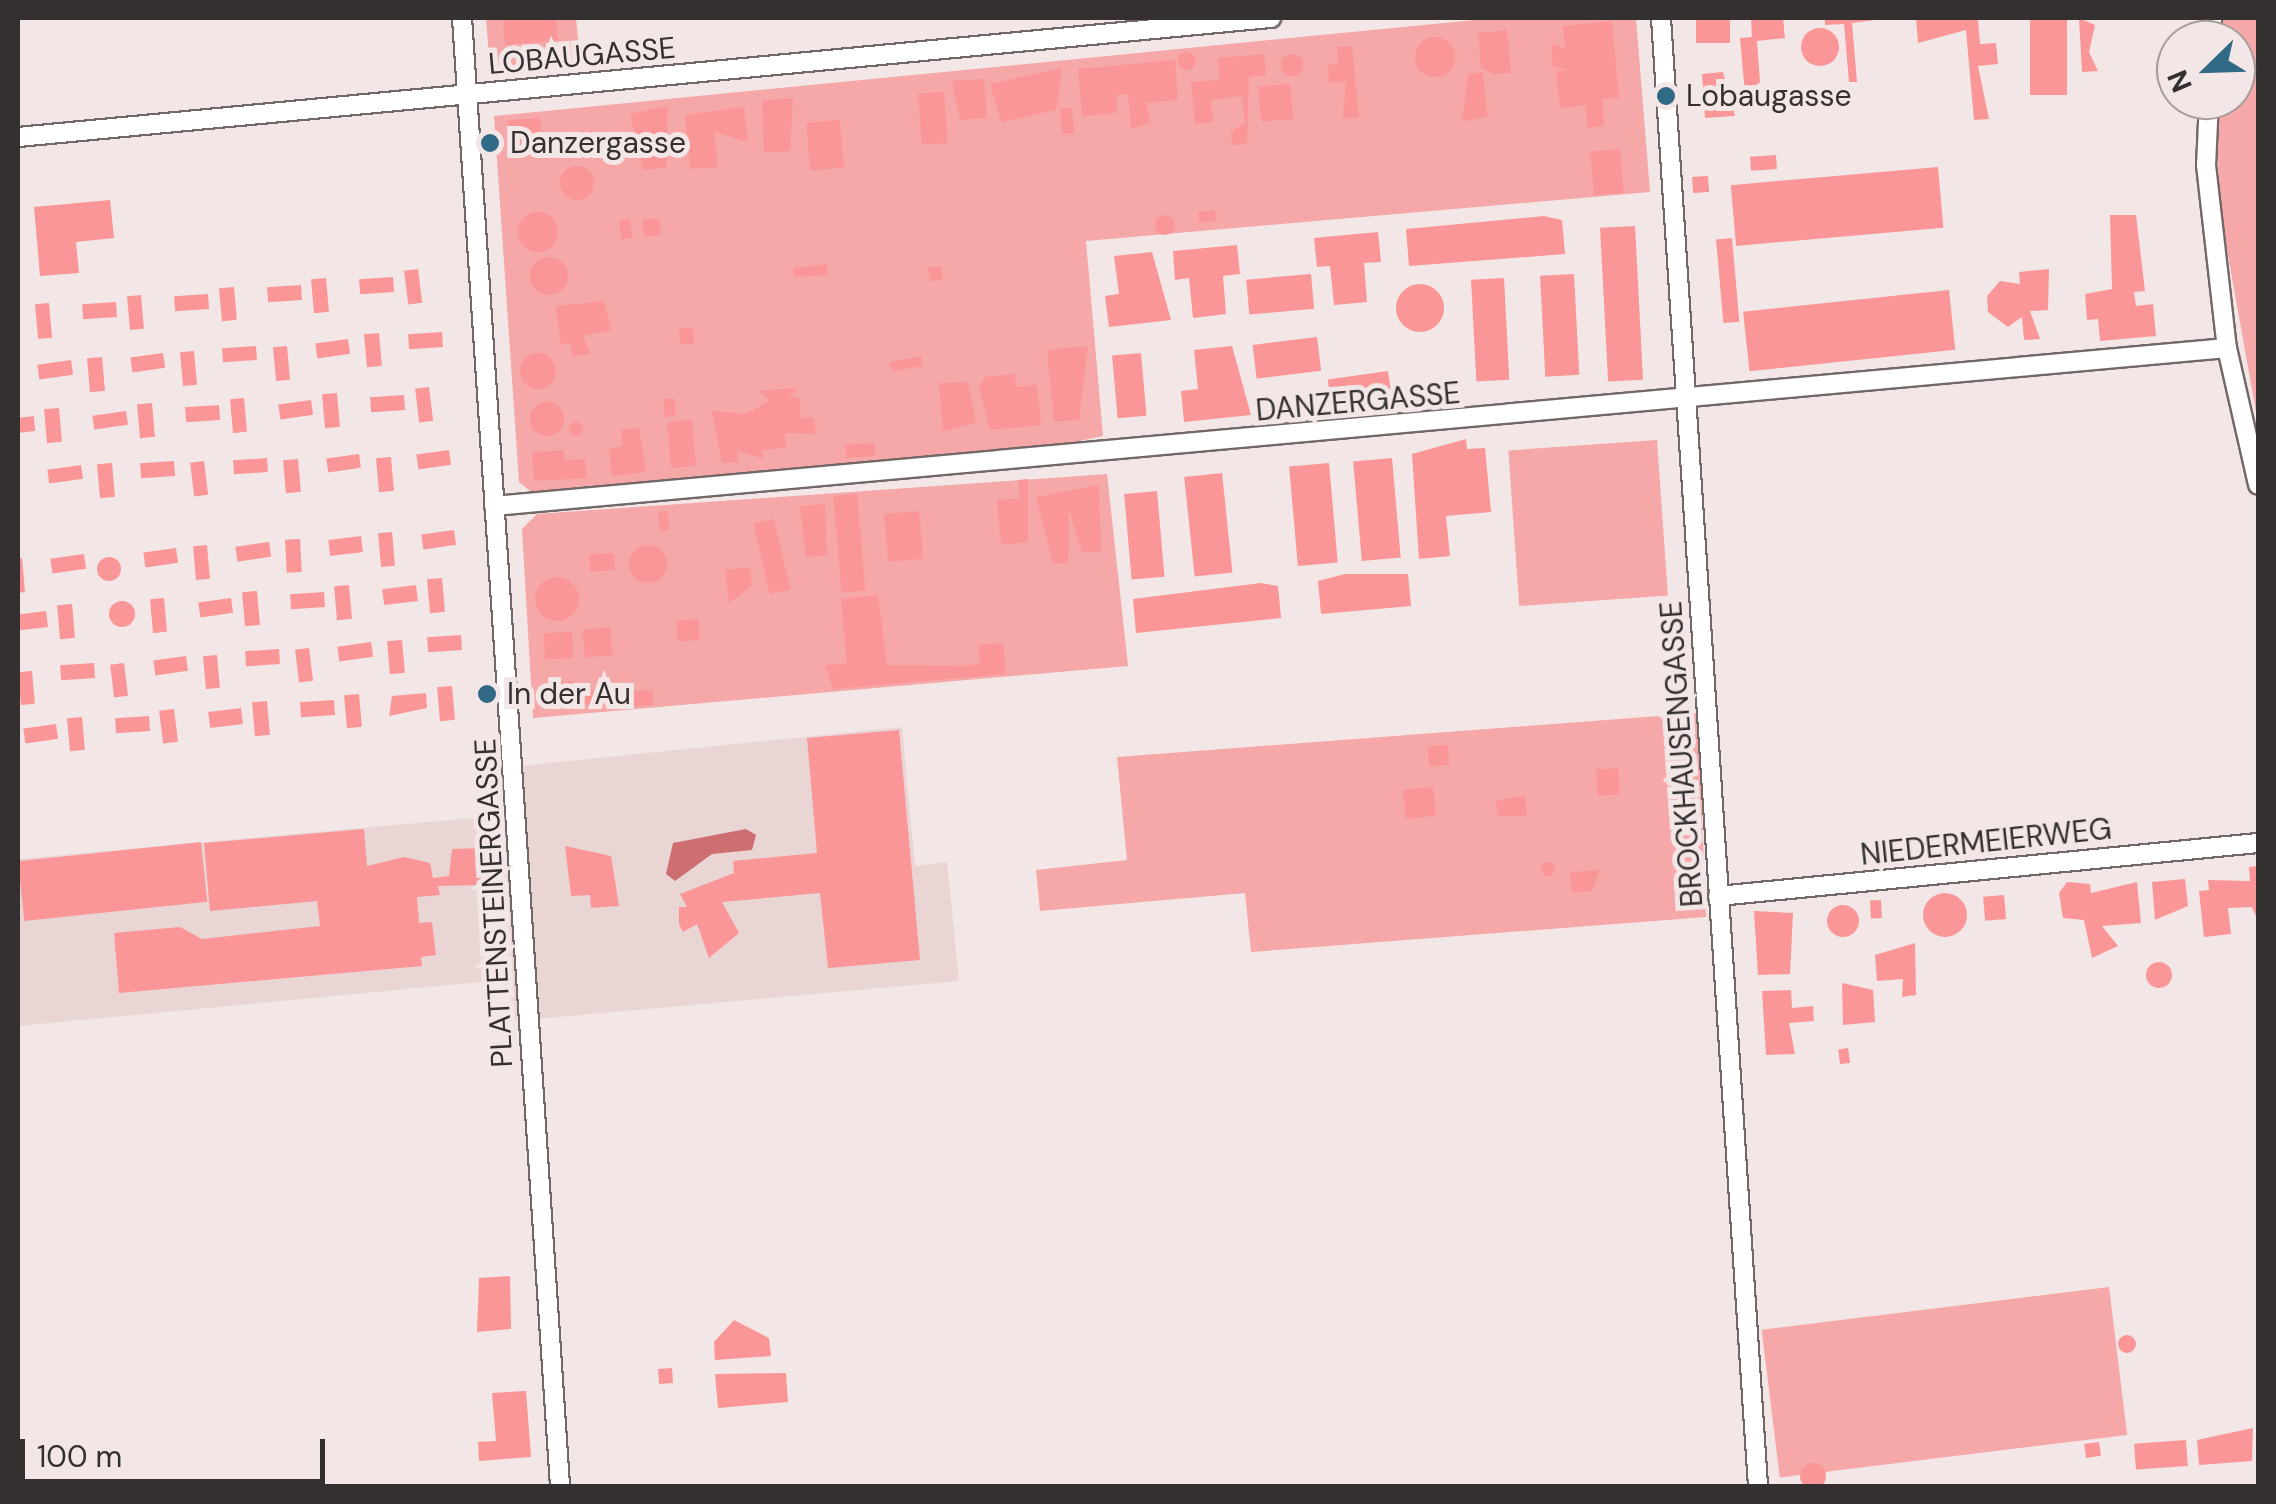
<!DOCTYPE html>
<style>
body{margin:0}
#map{position:relative;width:2276px;height:1504px;overflow:hidden;background:#f3e6e6;font-family:"DM Sans",sans-serif}
div>[style]{position:absolute}
.built>*{inset:0;background:#ead5d5}
.green>*{inset:0;background:#f5a8a7;transform-origin:0 0}
.water>*{inset:0;background:#cd6e70}
.building>*{inset:0;background:#fa9697;transform-origin:0 0}
.round{border-radius:50%}
.roads{filter:drop-shadow(2px 0 #736868) drop-shadow(-2px 0 #736868) drop-shadow(0 2px #736868) drop-shadow(0 -2px #736868)}
.street>*{height:18px;margin:-9px;padding:0 9px;transform-origin:9px;border-radius:9px;background:#fff}
.dots>*{width:28px;height:28px;translate:-50% -50%;box-sizing:border-box;border:5px solid #f3e6e6;border-radius:50%}
span{translate:-50% -50%;white-space:nowrap;text-align:center;line-height:1.15;-webkit-text-stroke:10px #f3e6e6;paint-order:stroke}
.street-label{font-size:30px;color:#353030}
.poi-label{font-size:30px;color:#353030}
.left{translate:0 -50%;text-align:left}
.frame{position:absolute;inset:0;border:20px solid #353030;pointer-events:none}
.north{position:absolute;left:2156px;top:20px;width:100px;height:100px;box-sizing:border-box;background:#f3e6e6;border:2px solid #a79d9d;border-radius:50%;rotate:247deg;font-size:28px;font-weight:700;line-height:40px;text-align:center;color:#353030}
.north::after{content:'';display:block;margin:auto;width:35px;height:45px;background:#316a84;clip-path:polygon(50% 0,100% 100%,50% 72%,0 100%)}
.scale{position:absolute;left:20px;top:1439px;width:305px;height:45px;box-sizing:border-box;border:5px solid #353030;border-top:0;padding-left:12px;font-size:30px;line-height:35px;white-space:nowrap;color:#353030;-webkit-text-stroke:8px #f3e6e6;paint-order:stroke}
</style>
<div id="map">
<div class="built">
<i style="clip-path:polygon(902px 727px,915px 866px,947px 862px,959px 981px,513px 1021px,510px 994px,481px 982px,18px 1026px,18px 859px,506px 815px,500px 768px)"></i>
</div>
<div class="green">
<i style="clip-path:polygon(486px 18px,576px 18px,580px 60px,490px 68px)"></i>
<i style="clip-path:polygon(1495px 18px,1636px 18px,1650px 192px,1086px 241px,1103px 436px,1042px 449px,535px 495px,519px 482px,494px 116px)"></i>
<i style="clip-path:polygon(2222px 18px,2258px 18px,2258px 423px,2219px 205px,2217px 100px,2236px 100px,2236px 40px,2221px 40px)"></i>
<i style="left:1657px;top:440px;width:156px;height:149px;rotate:86deg"></i>
<i style="clip-path:polygon(1107px 474px,1128px 666px,533px 718px,522px 529px,537px 514px)"></i>
<i style="clip-path:polygon(1698px 713px,1706px 917px,1251px 952px,1245px 893px,1040px 911px,1036px 870px,1127px 860px,1117px 757px)"></i>
<i style="left:2109px;top:1287px;width:149px;height:350px;rotate:83deg"></i>
</div>
<div class="water">
<i style="clip-path:polygon(746px 829px,756px 835px,752px 850px,712px 854px,675px 881px,666px 874px,673px 843px)"></i>
</div>
<div class="building">
<i style="clip-path:polygon(503px 18px,556px 18px,558px 40px,505px 45px)"></i>
<i style="left:1696px;top:18px;width:34px;height:25px"></i>
<i style="clip-path:polygon(1751px 18px,1783px 18px,1785px 38px,1757px 41px,1760px 82px,1745px 95px,1740px 38px,1752px 37px)"></i>
<i style="clip-path:polygon(1825px 18px,1891px 18px,1852px 23px,1857px 82px,1849px 82px,1844px 24px,1825px 25px)"></i>
<i style="clip-path:polygon(1916px 18px,1978px 18px,1980px 44px,1996px 43px,1998px 64px,1978px 66px,1989px 119px,1974px 120px,1966px 30px,1918px 43px)"></i>
<i style="left:2030px;top:18px;width:37px;height:77px"></i>
<i style="clip-path:polygon(2079px 18px,2095px 25px,2089px 52px,2098px 71px,2082px 72px)"></i>
<i style="clip-path:polygon(1612px 21px,1619px 98px,1602px 99px,1604px 126px,1588px 128px,1585px 105px,1560px 108px,1556px 71px,1568px 70px,1553px 66px,1551px 44px,1565px 48px,1563px 26px)"></i>
<i class="round" style="left:1801px;top:28px;width:38px;height:38px"></i>
<i style="clip-path:polygon(1507px 30px,1511px 73px,1493px 74px,1481px 68px,1478px 33px)"></i>
<i class="round" style="left:1415px;top:37px;width:40px;height:40px"></i>
<i style="clip-path:polygon(1352px 46px,1359px 117px,1343px 118px,1346px 82px,1329px 83px,1328px 65px,1338px 64px,1337px 47px)"></i>
<i class="round" style="left:1178px;top:52px;width:18px;height:18px"></i>
<i style="clip-path:polygon(1264px 54px,1266px 75px,1249px 77px,1247px 144px,1232px 145px,1231px 131px,1245px 123px,1242px 96px,1211px 100px,1213px 122px,1195px 124px,1191px 82px,1220px 80px,1218px 58px)"></i>
<i class="round" style="left:1281px;top:54px;width:22px;height:22px"></i>
<i style="clip-path:polygon(1175px 60px,1178px 100px,1146px 103px,1151px 122px,1131px 129px,1128px 94px,1116px 95px,1117px 113px,1082px 116px,1078px 69px)"></i>
<i style="clip-path:polygon(1062px 68px,1056px 110px,1001px 122px,990px 84px)"></i>
<i style="clip-path:polygon(1483px 72px,1487px 116px,1462px 122px,1468px 74px)"></i>
<i style="clip-path:polygon(1723px 72px,1735px 116px,1705px 118px,1702px 74px)"></i>
<i style="clip-path:polygon(984px 79px,987px 118px,960px 120px,952px 81px)"></i>
<i style="left:1290px;top:84px;width:35px;height:32px;rotate:85deg"></i>
<i style="left:944px;top:92px;width:51px;height:26px;rotate:86deg"></i>
<i style="clip-path:polygon(793px 98px,790px 151px,764px 153px,762px 101px)"></i>
<i style="clip-path:polygon(668px 106px,666px 168px,643px 170px,630px 114px)"></i>
<i style="clip-path:polygon(744px 107px,748px 142px,714px 132px,718px 167px,690px 169px,685px 115px)"></i>
<i style="left:1072px;top:108px;width:25px;height:12px;rotate:85deg"></i>
<i style="left:540px;top:118px;width:28px;height:32px;rotate:86deg"></i>
<i style="left:840px;top:120px;width:48px;height:34px;rotate:85deg"></i>
<i style="left:1620px;top:149px;width:44px;height:30px;rotate:85deg"></i>
<i style="left:1776px;top:155px;width:14px;height:26px;rotate:86deg"></i>
<i class="round" style="left:560px;top:166px;width:34px;height:34px"></i>
<i style="left:1938px;top:167px;width:61px;height:208px;rotate:85deg"></i>
<i style="left:1708px;top:176px;width:16px;height:16px;rotate:86deg"></i>
<i style="clip-path:polygon(110px 200px,114px 238px,76px 242px,79px 273px,40px 276px,34px 207px)"></i>
<i style="left:1215px;top:210px;width:11px;height:17px;rotate:85deg"></i>
<i class="round" style="left:518px;top:212px;width:40px;height:40px"></i>
<i style="clip-path:polygon(2110px 215px,2136px 215px,2145px 291px,2134px 292px,2136px 306px,2153px 304px,2156px 336px,2100px 341px,2098px 319px,2087px 320px,2085px 294px,2112px 289px)"></i>
<i class="round" style="left:1155px;top:215px;width:20px;height:20px"></i>
<i style="clip-path:polygon(1544px 216px,1562px 220px,1565px 254px,1409px 266px,1406px 229px)"></i>
<i style="left:659px;top:218px;width:17px;height:17px;rotate:83deg"></i>
<i style="left:630px;top:219px;width:19px;height:11px;rotate:84deg"></i>
<i style="left:1635px;top:226px;width:154px;height:35px;rotate:87deg"></i>
<i style="clip-path:polygon(1378px 232px,1381px 262px,1364px 263px,1367px 302px,1334px 305px,1330px 266px,1317px 267px,1314px 238px)"></i>
<i style="left:1732px;top:238px;width:84px;height:16px;rotate:85deg"></i>
<i style="clip-path:polygon(1237px 245px,1240px 274px,1223px 276px,1226px 314px,1193px 318px,1189px 278px,1175px 280px,1173px 251px)"></i>
<i style="clip-path:polygon(1152px 252px,1171px 320px,1109px 327px,1105px 296px,1119px 294px,1114px 256px)"></i>
<i class="round" style="left:530px;top:257px;width:38px;height:38px"></i>
<i style="clip-path:polygon(827px 264px,828px 275px,794px 277px,793px 268px)"></i>
<i style="left:941px;top:266px;width:14px;height:13px;rotate:82deg"></i>
<i style="left:418px;top:269px;width:34px;height:14px;rotate:83deg"></i>
<i style="clip-path:polygon(2049px 269px,2048px 310px,2030px 311px,2040px 339px,2024px 340px,2022px 317px,2008px 327px,1988px 312px,1987px 296px,2000px 281px,2020px 284px,2019px 272px)"></i>
<i style="left:1311px;top:274px;width:35px;height:65px;rotate:85deg"></i>
<i style="left:1574px;top:274px;width:101px;height:34px;rotate:87deg"></i>
<i style="left:393px;top:277px;width:15px;height:34px;rotate:86deg"></i>
<i style="left:326px;top:278px;width:34px;height:15px;rotate:85deg"></i>
<i style="left:1504px;top:278px;width:102px;height:33px;rotate:87deg"></i>
<i class="round" style="left:1396px;top:284px;width:48px;height:48px"></i>
<i style="left:301px;top:285px;width:15px;height:34px;rotate:86deg"></i>
<i style="left:234px;top:287px;width:33px;height:15px;rotate:85deg"></i>
<i style="left:1949px;top:290px;width:60px;height:207px;rotate:84deg"></i>
<i style="left:208px;top:294px;width:15px;height:34px;rotate:86deg"></i>
<i style="left:141px;top:295px;width:34px;height:14px;rotate:85deg"></i>
<i style="clip-path:polygon(604px 301px,611px 330px,583px 336px,590px 354px,572px 356px,571px 343px,561px 344px,556px 306px)"></i>
<i style="left:116px;top:302px;width:15px;height:34px;rotate:86deg"></i>
<i style="left:49px;top:303px;width:35px;height:14px;rotate:85deg"></i>
<i style="left:693px;top:327px;width:17px;height:14px;rotate:87deg"></i>
<i style="left:442px;top:332px;width:15px;height:34px;rotate:86deg"></i>
<i style="left:379px;top:333px;width:33px;height:15px;rotate:85deg"></i>
<i style="left:1317px;top:337px;width:34px;height:65px;rotate:83deg"></i>
<i style="left:348px;top:339px;width:15px;height:33px;rotate:82deg"></i>
<i style="left:256px;top:346px;width:14px;height:34px;rotate:86deg"></i>
<i style="left:287px;top:346px;width:34px;height:14px;rotate:85deg"></i>
<i style="clip-path:polygon(1088px 346px,1079px 420px,1054px 422px,1047px 350px)"></i>
<i style="clip-path:polygon(1232px 346px,1251px 415px,1184px 422px,1181px 391px,1198px 389px,1194px 350px)"></i>
<i style="left:194px;top:351px;width:34px;height:14px;rotate:85deg"></i>
<i class="round" style="left:520px;top:353px;width:36px;height:36px"></i>
<i style="left:163px;top:353px;width:15px;height:33px;rotate:82deg"></i>
<i style="left:1141px;top:353px;width:63px;height:29px;rotate:85deg"></i>
<i style="left:921px;top:356px;width:10px;height:31px;rotate:79deg"></i>
<i style="left:102px;top:357px;width:34px;height:15px;rotate:85deg"></i>
<i style="left:71px;top:360px;width:15px;height:34px;rotate:82deg"></i>
<i style="left:1388px;top:371px;width:30px;height:61px;rotate:82deg"></i>
<i style="clip-path:polygon(1015px 374px,1016px 387px,1037px 385px,1041px 425px,990px 430px,979px 388px,985px 377px)"></i>
<i style="clip-path:polygon(968px 382px,976px 423px,943px 431px,939px 383px)"></i>
<i style="left:429px;top:387px;width:34px;height:14px;rotate:83deg"></i>
<i style="clip-path:polygon(798px 388px,789px 398px,799px 397px,801px 418px,814px 417px,816px 434px,785px 433px,786px 448px,762px 450px,763px 459px,737px 450px,738px 462px,722px 463px,712px 411px,746px 414px,770px 400px,759px 391px)"></i>
<i style="left:337px;top:393px;width:34px;height:15px;rotate:85deg"></i>
<i style="left:404px;top:395px;width:15px;height:34px;rotate:86deg"></i>
<i style="left:244px;top:398px;width:34px;height:14px;rotate:85deg"></i>
<i style="left:674px;top:398px;width:18px;height:11px;rotate:84deg"></i>
<i style="left:311px;top:400px;width:15px;height:33px;rotate:82deg"></i>
<i class="round" style="left:530px;top:402px;width:34px;height:34px"></i>
<i style="left:152px;top:403px;width:34px;height:15px;rotate:85deg"></i>
<i style="left:219px;top:405px;width:15px;height:34px;rotate:86deg"></i>
<i style="left:59px;top:408px;width:34px;height:15px;rotate:85deg"></i>
<i style="left:126px;top:411px;width:14px;height:34px;rotate:82deg"></i>
<i style="clip-path:polygon(34px 416px,35px 431px,18px 433px,18px 418px)"></i>
<i style="left:692px;top:420px;width:46px;height:25px;rotate:85deg"></i>
<i class="round" style="left:569px;top:422px;width:14px;height:14px"></i>
<i style="clip-path:polygon(639px 428px,646px 472px,612px 476px,609px 448px,623px 446px,621px 430px)"></i>
<i style="clip-path:polygon(1466px 439px,1467px 449px,1485px 448px,1491px 512px,1446px 516px,1450px 556px,1419px 559px,1412px 454px)"></i>
<i style="left:874px;top:443px;width:13px;height:29px;rotate:86deg"></i>
<i style="left:449px;top:450px;width:15px;height:33px;rotate:82deg"></i>
<i style="clip-path:polygon(564px 450px,565px 460px,585px 459px,587px 478px,534px 481px,532px 452px)"></i>
<i style="left:359px;top:454px;width:14px;height:33px;rotate:82deg"></i>
<i style="left:391px;top:457px;width:34px;height:15px;rotate:85deg"></i>
<i style="left:267px;top:458px;width:14px;height:34px;rotate:86deg"></i>
<i style="left:1392px;top:458px;width:100px;height:39px;rotate:85deg"></i>
<i style="left:298px;top:459px;width:33px;height:15px;rotate:85deg"></i>
<i style="left:174px;top:461px;width:15px;height:34px;rotate:86deg"></i>
<i style="left:204px;top:461px;width:34px;height:14px;rotate:83deg"></i>
<i style="left:112px;top:463px;width:34px;height:15px;rotate:85deg"></i>
<i style="left:1329px;top:463px;width:100px;height:40px;rotate:85deg"></i>
<i style="left:81px;top:465px;width:14px;height:34px;rotate:82deg"></i>
<i style="left:1222px;top:473px;width:100px;height:38px;rotate:84deg"></i>
<i style="clip-path:polygon(1028px 479px,1028px 542px,1001px 545px,997px 500px,1020px 498px,1018px 480px)"></i>
<i style="clip-path:polygon(1099px 485px,1101px 551px,1082px 553px,1069px 510px,1068px 563px,1053px 563px,1036px 497px)"></i>
<i style="left:1157px;top:491px;width:86px;height:33px;rotate:85deg"></i>
<i style="left:857px;top:494px;width:97px;height:24px;rotate:85deg"></i>
<i style="clip-path:polygon(825px 504px,827px 555px,806px 557px,800px 506px)"></i>
<i style="left:667px;top:511px;width:19px;height:9px;rotate:84deg"></i>
<i style="left:919px;top:511px;width:48px;height:35px;rotate:85deg"></i>
<i style="left:774px;top:519px;width:72px;height:21px;rotate:77deg"></i>
<i style="left:454px;top:530px;width:15px;height:33px;rotate:82deg"></i>
<i style="left:392px;top:532px;width:34px;height:14px;rotate:85deg"></i>
<i style="left:361px;top:536px;width:16px;height:33px;rotate:83deg"></i>
<i style="left:300px;top:539px;width:33px;height:15px;rotate:87deg"></i>
<i style="left:269px;top:542px;width:15px;height:34px;rotate:82deg"></i>
<i class="round" style="left:629px;top:545px;width:38px;height:38px"></i>
<i style="left:207px;top:545px;width:34px;height:14px;rotate:85deg"></i>
<i style="left:176px;top:548px;width:15px;height:33px;rotate:82deg"></i>
<i style="left:614px;top:553px;width:17px;height:25px;rotate:87deg"></i>
<i style="left:84px;top:554px;width:15px;height:34px;rotate:82deg"></i>
<i class="round" style="left:97px;top:557px;width:24px;height:24px"></i>
<i style="clip-path:polygon(22px 558px,25px 592px,18px 593px,18px 559px)"></i>
<i style="clip-path:polygon(750px 567px,752px 586px,729px 603px,725px 570px)"></i>
<i style="clip-path:polygon(1345px 574px,1408px 574px,1411px 606px,1321px 614px,1318px 581px)"></i>
<i class="round" style="left:535px;top:577px;width:44px;height:44px"></i>
<i style="left:442px;top:578px;width:34px;height:15px;rotate:85deg"></i>
<i style="clip-path:polygon(1261px 583px,1278px 586px,1281px 618px,1136px 633px,1133px 599px)"></i>
<i style="left:349px;top:585px;width:34px;height:15px;rotate:85deg"></i>
<i style="left:416px;top:585px;width:16px;height:34px;rotate:83deg"></i>
<i style="left:257px;top:591px;width:34px;height:15px;rotate:85deg"></i>
<i style="left:324px;top:592px;width:15px;height:34px;rotate:86deg"></i>
<i style="clip-path:polygon(878px 595px,887px 665px,967px 666px,980px 663px,978px 645px,1003px 643px,1006px 674px,833px 689px,825px 665px,847px 664px,841px 599px)"></i>
<i style="left:164px;top:598px;width:34px;height:14px;rotate:85deg"></i>
<i style="left:231px;top:598px;width:15px;height:33px;rotate:82deg"></i>
<i class="round" style="left:109px;top:601px;width:26px;height:26px"></i>
<i style="left:72px;top:604px;width:34px;height:15px;rotate:85deg"></i>
<i style="left:46px;top:611px;width:16px;height:28px;rotate:83deg"></i>
<i style="left:698px;top:619px;width:21px;height:22px;rotate:85deg"></i>
<i style="left:610px;top:627px;width:28px;height:28px;rotate:84deg"></i>
<i style="left:572px;top:632px;width:26px;height:28px;rotate:88deg"></i>
<i style="left:461px;top:635px;width:15px;height:34px;rotate:86deg"></i>
<i style="left:402px;top:640px;width:33px;height:15px;rotate:85deg"></i>
<i style="left:371px;top:642px;width:15px;height:34px;rotate:82deg"></i>
<i style="left:309px;top:648px;width:33px;height:14px;rotate:83deg"></i>
<i style="left:279px;top:649px;width:15px;height:34px;rotate:86deg"></i>
<i style="left:217px;top:655px;width:33px;height:14px;rotate:85deg"></i>
<i style="left:186px;top:656px;width:15px;height:33px;rotate:82deg"></i>
<i style="left:94px;top:663px;width:15px;height:34px;rotate:86deg"></i>
<i style="left:124px;top:663px;width:33px;height:14px;rotate:83deg"></i>
<i style="left:32px;top:671px;width:33px;height:14px;rotate:85deg"></i>
<i style="clip-path:polygon(573px 681px,574px 694px,623px 684px,624px 700px,548px 708px,546px 683px)"></i>
<i style="left:452px;top:686px;width:34px;height:15px;rotate:85deg"></i>
<i style="left:652px;top:690px;width:15px;height:19px;rotate:86deg"></i>
<i style="clip-path:polygon(426px 693px,427px 708px,389px 716px,392px 696px)"></i>
<i style="left:359px;top:694px;width:33px;height:15px;rotate:85deg"></i>
<i style="left:334px;top:700px;width:15px;height:34px;rotate:86deg"></i>
<i style="left:267px;top:701px;width:34px;height:15px;rotate:85deg"></i>
<i style="left:241px;top:708px;width:16px;height:33px;rotate:83deg"></i>
<i style="left:174px;top:709px;width:33px;height:15px;rotate:83deg"></i>
<i style="left:149px;top:716px;width:15px;height:34px;rotate:86deg"></i>
<i style="left:82px;top:717px;width:33px;height:15px;rotate:85deg"></i>
<i style="left:56px;top:724px;width:15px;height:33px;rotate:82deg"></i>
<i style="clip-path:polygon(899px 730px,920px 960px,828px 968px,820px 893px,722px 902px,739px 933px,709px 958px,697px 924px,683px 932px,679px 924px,679px 907px,687px 907px,680px 894px,734px 873px,733px 861px,817px 853px,807px 738px)"></i>
<i style="left:1448px;top:745px;width:20px;height:20px;rotate:87deg"></i>
<i style="left:1618px;top:768px;width:26px;height:22px;rotate:86deg"></i>
<i style="left:1433px;top:787px;width:29px;height:30px;rotate:84deg"></i>
<i style="clip-path:polygon(1525px 796px,1527px 816px,1498px 816px,1496px 800px)"></i>
<i style="clip-path:polygon(364px 829px,367px 866px,404px 857px,430px 863px,433px 878px,449px 876px,452px 849px,483px 848px,485px 885px,438px 886px,440px 895px,417px 897px,419px 923px,432px 922px,436px 955px,421px 957px,422px 966px,119px 993px,114px 933px,180px 927px,202px 939px,320px 926px,317px 901px,210px 911px,204px 843px)"></i>
<i style="left:201px;top:842px;width:60px;height:184px;rotate:84deg"></i>
<i style="clip-path:polygon(565px 846px,611px 856px,619px 906px,591px 908px,590px 895px,571px 896px)"></i>
<i class="round" style="left:1541px;top:862px;width:14px;height:14px"></i>
<i style="clip-path:polygon(2258px 866px,2258px 921px,2252px 907px,2228px 908px,2231px 934px,2204px 937px,2199px 891px,2209px 890px,2208px 880px,2250px 881px,2249px 867px)"></i>
<i style="clip-path:polygon(1600px 870px,1592px 891px,1572px 892px,1570px 872px)"></i>
<i style="clip-path:polygon(2185px 879px,2188px 906px,2155px 920px,2152px 882px)"></i>
<i style="clip-path:polygon(2067px 882px,2090px 884px,2091px 893px,2137px 882px,2141px 923px,2102px 926px,2118px 946px,2092px 958px,2084px 920px,2063px 918px,2059px 893px)"></i>
<i class="round" style="left:1923px;top:893px;width:44px;height:44px"></i>
<i style="left:2004px;top:895px;width:24px;height:21px;rotate:85deg"></i>
<i style="left:1881px;top:900px;width:18px;height:11px;rotate:87deg"></i>
<i class="round" style="left:1827px;top:905px;width:32px;height:32px"></i>
<i style="clip-path:polygon(1754px 911px,1793px 913px,1790px 974px,1758px 975px)"></i>
<i style="clip-path:polygon(1915px 943px,1916px 995px,1902px 997px,1903px 979px,1877px 981px,1875px 955px)"></i>
<i class="round" style="left:2146px;top:962px;width:26px;height:26px"></i>
<i style="clip-path:polygon(1842px 983px,1873px 990px,1875px 1022px,1843px 1025px)"></i>
<i style="clip-path:polygon(1791px 990px,1792px 1008px,1813px 1006px,1814px 1021px,1789px 1023px,1795px 1054px,1766px 1055px,1762px 991px)"></i>
<i style="left:1848px;top:1048px;width:15px;height:10px;rotate:82deg"></i>
<i style="clip-path:polygon(510px 1276px,511px 1329px,477px 1332px,479px 1278px)"></i>
<i style="clip-path:polygon(734px 1320px,769px 1338px,771px 1356px,715px 1360px,714px 1342px)"></i>
<i class="round" style="left:2118px;top:1335px;width:18px;height:18px"></i>
<i style="left:672px;top:1368px;width:15px;height:14px;rotate:86deg"></i>
<i style="clip-path:polygon(786px 1373px,788px 1402px,718px 1408px,715px 1374px)"></i>
<i style="clip-path:polygon(526px 1391px,531px 1457px,479px 1461px,478px 1442px,496px 1441px,492px 1393px)"></i>
<i style="clip-path:polygon(2253px 1428px,2252px 1461px,2199px 1465px,2197px 1440px)"></i>
<i style="left:2186px;top:1440px;width:26px;height:52px;rotate:86deg"></i>
<i style="left:2099px;top:1442px;width:14px;height:15px;rotate:82deg"></i>
<i class="round" style="left:1800px;top:1463px;width:26px;height:26px"></i>
</div>
<div class="roads">
<div class="street">
<i style="left:462px;top:18px;width:1471px;rotate:86.18deg"></i>
<i style="left:1661px;top:18px;width:1471px;rotate:86.22deg"></i>
<i style="left:2211px;top:40px;width:22px;rotate:-87deg"></i>
<i style="left:2209px;top:100px;width:65px;rotate:92.6deg"></i>
<i style="left:2206px;top:165px;width:184px;rotate:83.5deg"></i>
<i style="left:2227px;top:348px;width:140px;rotate:77.2deg"></i>
<i style="left:18px;top:137px;width:1259px;rotate:-5.43deg"></i>
<i style="left:494px;top:506px;width:1740px;rotate:-5.21deg"></i>
<i style="left:1718px;top:896px;width:543px;rotate:-5.61deg"></i>
</div>
</div>
<div class="dots">
<i style="left:1666px;top:96px;background:#316a84"></i>
<i style="left:490px;top:143px;background:#316a84"></i>
<i style="left:487px;top:694px;background:#316a84"></i>
</div>
<div class="street-label">
<span style="left:582px;top:56px;rotate:-5deg">LOBAUGASSE</span>
<span style="left:1358px;top:402px;rotate:-5deg">DANZERGASSE</span>
<span style="left:1682px;top:754px;rotate:-94deg">BROCKHAUSENGASSE</span>
<span style="left:1986px;top:842px;rotate:-6deg">NIEDERMEIERWEG</span>
<span style="left:494px;top:903px;rotate:-93deg">PLATTENSTEINERGASSE</span>
</div>
<div class="poi-label">
<span class="left" style="left:1686px;top:96px">Lobaugasse</span>
<span class="left" style="left:510px;top:143px">Danzergasse</span>
<span class="left" style="left:507px;top:694px">In der Au</span>
</div>
<div class="frame"></div>
<div class="north">N</div>
<div class="scale">100 m</div>
</div>
